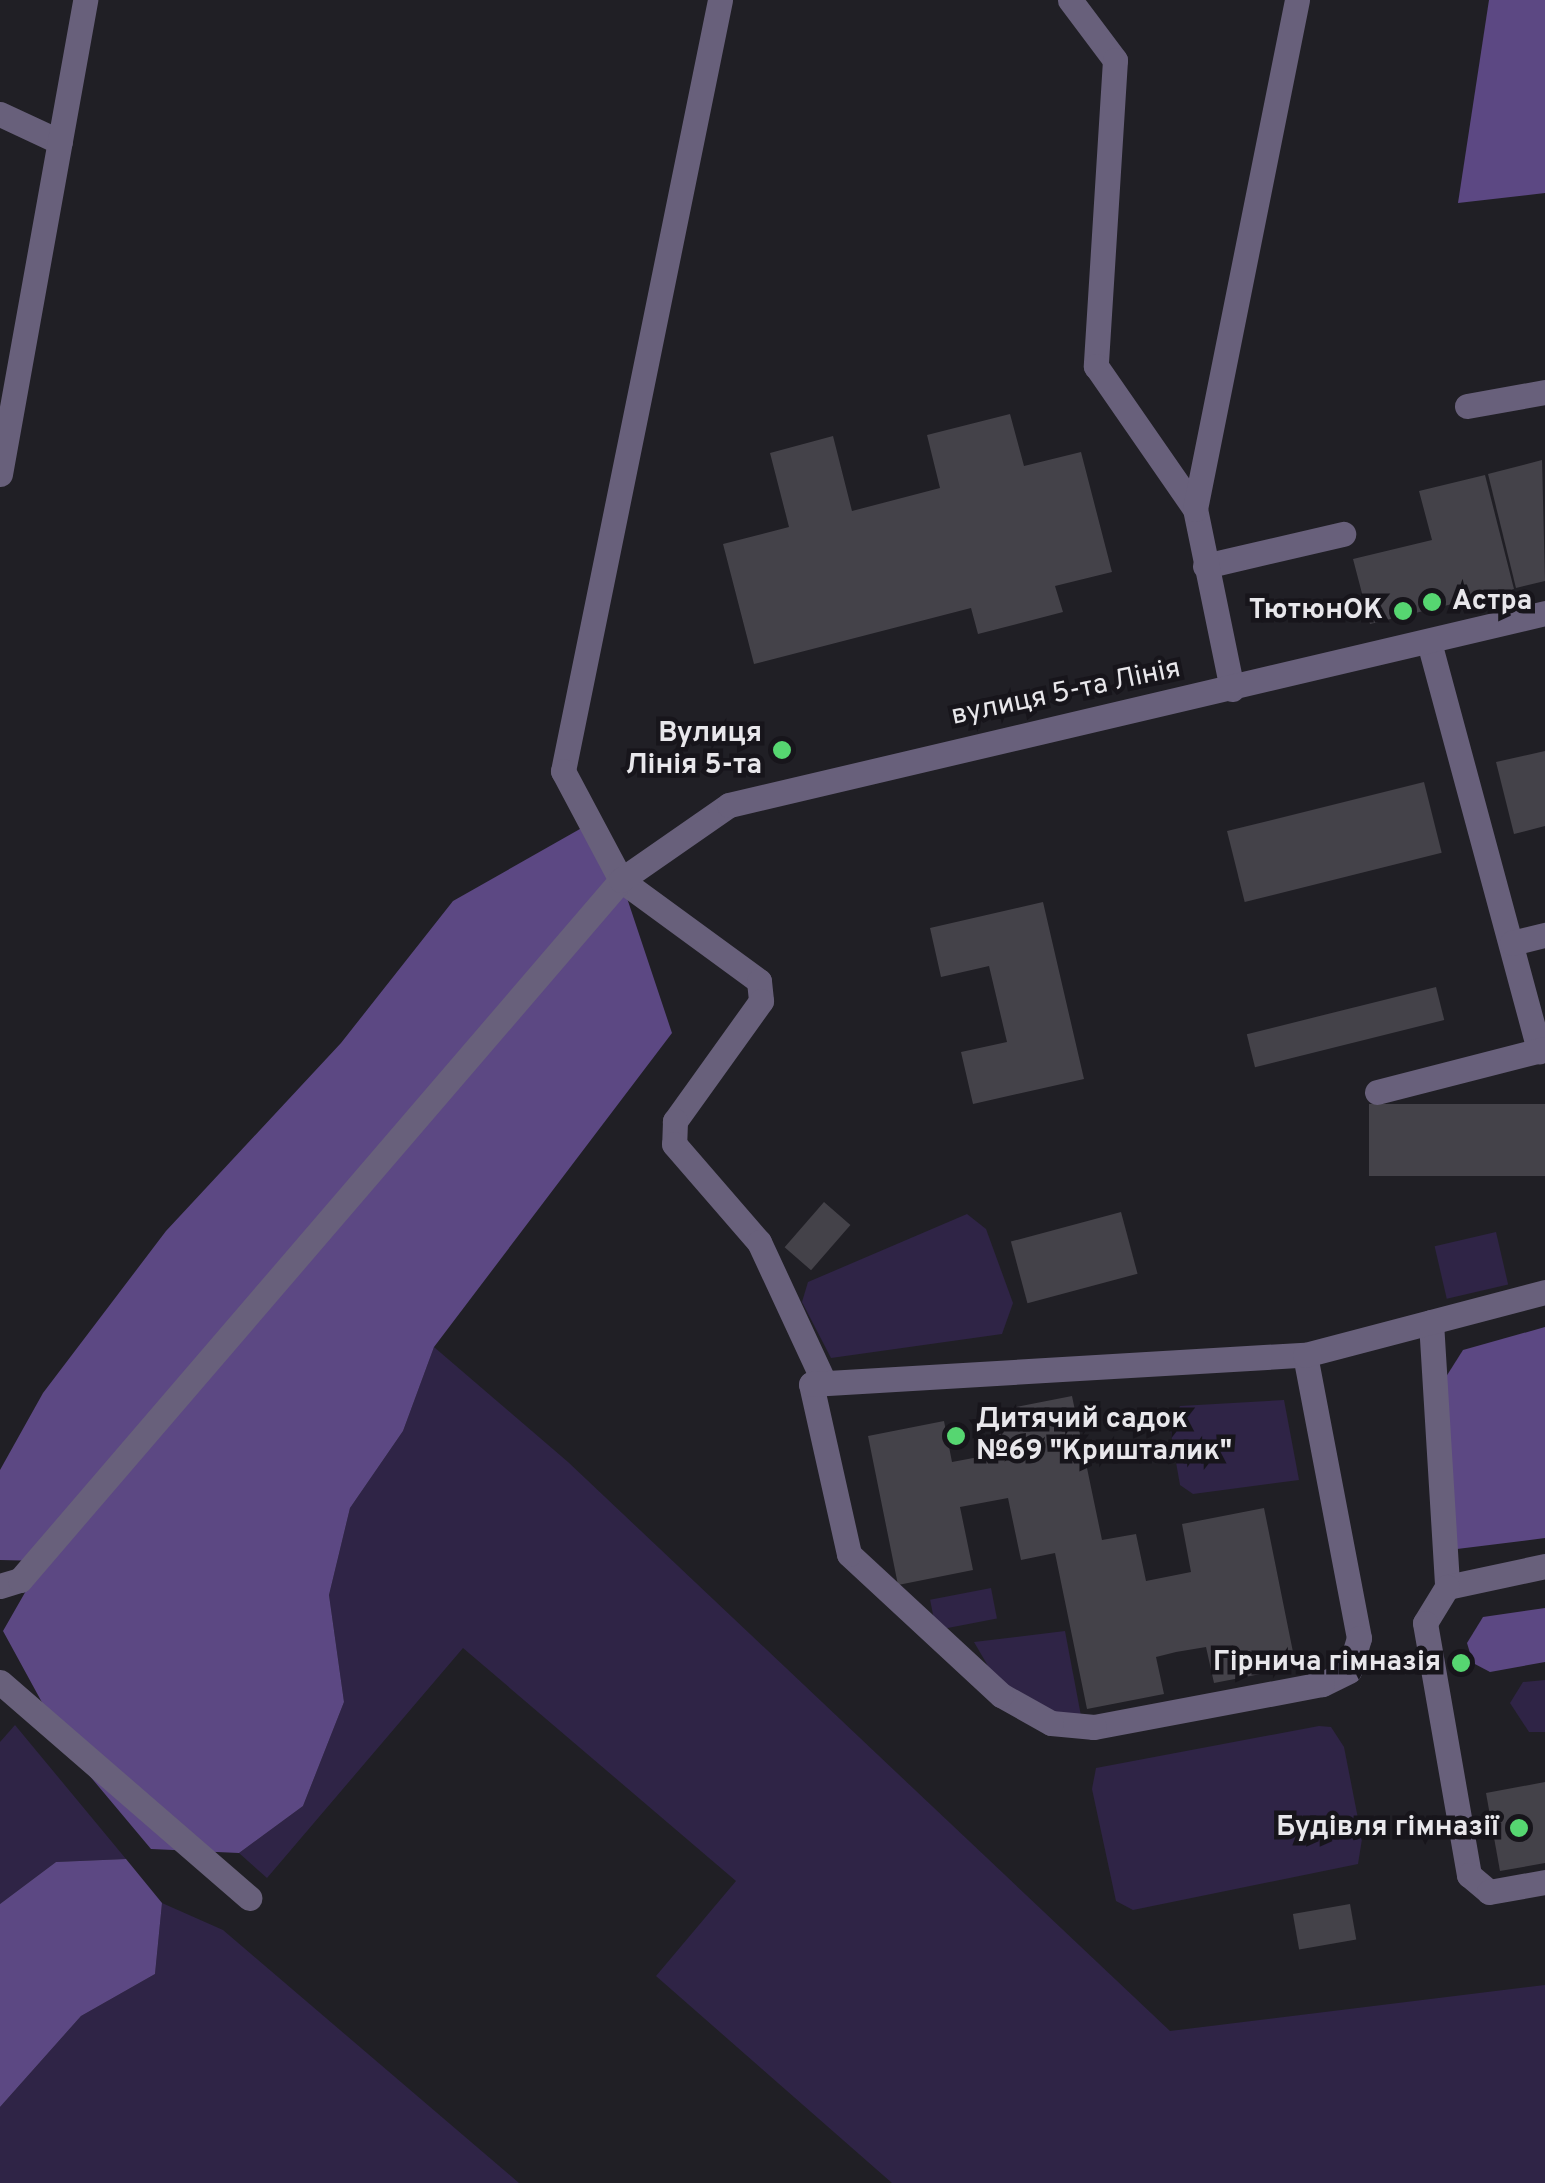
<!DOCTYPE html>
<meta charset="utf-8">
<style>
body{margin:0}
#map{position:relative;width:1545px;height:2183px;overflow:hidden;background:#201f25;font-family:Overpass,sans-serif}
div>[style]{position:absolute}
.green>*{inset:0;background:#2f2446;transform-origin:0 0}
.forest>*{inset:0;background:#5c4883}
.building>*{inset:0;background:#444249;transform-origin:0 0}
.minor>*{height:25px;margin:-12.5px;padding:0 12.5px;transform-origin:12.5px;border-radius:12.5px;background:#68607b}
.dots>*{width:28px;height:28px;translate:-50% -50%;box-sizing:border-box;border:5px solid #17151b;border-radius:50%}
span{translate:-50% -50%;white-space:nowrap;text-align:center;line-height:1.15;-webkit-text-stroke:9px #17151b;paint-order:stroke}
.poi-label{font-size:28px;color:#e8e7eb;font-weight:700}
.left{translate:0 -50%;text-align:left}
.right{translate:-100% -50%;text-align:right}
.street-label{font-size:28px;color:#e8e7eb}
</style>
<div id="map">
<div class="green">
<i style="clip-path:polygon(967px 1214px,986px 1229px,1013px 1303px,1002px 1334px,831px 1358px,802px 1302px,808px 1282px)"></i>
<i style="left:1496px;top:1232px;width:54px;height:63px;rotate:77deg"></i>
<i style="clip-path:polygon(434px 1347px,568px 1462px,1170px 2031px,1545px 1985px,1545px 2183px,892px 2183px,656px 1976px,736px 1881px,463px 1648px,267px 1878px,239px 1853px,303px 1806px,344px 1702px,329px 1595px,350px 1508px,403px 1431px)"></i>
<i style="clip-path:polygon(1284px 1400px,1299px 1480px,1193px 1494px,1180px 1485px,1170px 1428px,1180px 1406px)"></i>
<i style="left:991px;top:1588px;width:31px;height:62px;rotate:79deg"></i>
<i style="clip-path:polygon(1065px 1631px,1081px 1716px,1061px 1715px,995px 1678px,974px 1642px)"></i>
<i style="clip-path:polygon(1545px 1680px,1545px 1732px,1529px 1732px,1510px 1703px,1523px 1682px)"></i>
<i style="clip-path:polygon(15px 1725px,126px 1859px,56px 1862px,0 1904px,0 1742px)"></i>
<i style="clip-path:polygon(1319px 1726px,1331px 1727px,1344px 1747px,1362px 1839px,1358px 1864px,1133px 1910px,1116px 1901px,1092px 1789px,1096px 1768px)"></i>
<i style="clip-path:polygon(162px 1903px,223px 1930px,519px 2183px,0 2183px,0 2107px,81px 2016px,155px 1974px)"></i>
</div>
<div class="forest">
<i style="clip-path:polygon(1489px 0,1545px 0,1545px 193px,1458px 203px)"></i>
<i style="clip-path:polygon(587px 825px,621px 880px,672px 1033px,434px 1347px,403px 1431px,350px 1508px,329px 1595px,344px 1702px,303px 1806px,239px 1853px,151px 1849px,68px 1750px,3px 1631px,43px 1561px,0 1560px,0 1470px,43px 1393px,166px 1231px,341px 1043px,453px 901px)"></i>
<i style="clip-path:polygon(1545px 1327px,1545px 1538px,1457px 1549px,1444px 1380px,1463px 1350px)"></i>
<i style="clip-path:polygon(1545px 1608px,1545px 1662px,1490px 1672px,1473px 1663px,1467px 1643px,1483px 1617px)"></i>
<i style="clip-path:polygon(126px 1859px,162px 1903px,155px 1974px,81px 2016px,0 2107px,0 1904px,56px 1862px)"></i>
</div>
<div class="building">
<i style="clip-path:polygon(1010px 414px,1024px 466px,1081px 452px,1112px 572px,1055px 586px,1063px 612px,978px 634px,971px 608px,754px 664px,723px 544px,789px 527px,770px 453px,833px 436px,852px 511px,940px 488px,927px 435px)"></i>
<i style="clip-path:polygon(1542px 460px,1545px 581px,1516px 588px,1488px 474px)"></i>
<i style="clip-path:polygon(1485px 475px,1514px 589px,1370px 624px,1353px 559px,1432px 540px,1419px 491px)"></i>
<i style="clip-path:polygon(1545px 751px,1545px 826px,1514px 834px,1496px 762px)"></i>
<i style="left:1424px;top:782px;width:73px;height:203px;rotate:76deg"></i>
<i style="clip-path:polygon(1043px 902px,1084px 1079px,973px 1104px,961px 1052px,1007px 1042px,989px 966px,941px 977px,930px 928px)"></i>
<i style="left:1436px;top:987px;width:34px;height:195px;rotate:76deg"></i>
<i style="left:1545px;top:1104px;width:72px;height:176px;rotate:90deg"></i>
<i style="left:824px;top:1202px;width:35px;height:60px;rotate:41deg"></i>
<i style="left:1121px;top:1212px;width:64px;height:114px;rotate:75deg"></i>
<i style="clip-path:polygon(1072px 1396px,1102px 1540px,1136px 1534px,1146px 1581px,1191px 1572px,1182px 1524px,1264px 1508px,1296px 1667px,1214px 1683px,1206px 1647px,1176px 1652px,1156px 1657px,1164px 1694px,1087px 1709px,1055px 1553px,1021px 1560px,1008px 1498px,960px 1507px,973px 1570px,898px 1585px,868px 1436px,944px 1421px,952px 1462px,1000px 1453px,991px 1412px)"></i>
<i style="clip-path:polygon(1545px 1782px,1545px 1863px,1500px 1871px,1486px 1793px)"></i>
<i style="left:1350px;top:1904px;width:36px;height:58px;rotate:80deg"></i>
</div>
<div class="minor">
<i style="left:720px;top:0;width:787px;rotate:101.51deg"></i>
<i style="left:563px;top:771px;width:123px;rotate:62deg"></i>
<i style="left:621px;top:880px;width:171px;rotate:36.2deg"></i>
<i style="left:759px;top:981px;width:20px;rotate:84deg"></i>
<i style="left:761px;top:1001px;width:148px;rotate:125.6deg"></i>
<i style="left:675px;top:1121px;width:23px;rotate:92deg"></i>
<i style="left:674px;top:1144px;width:130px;rotate:49.1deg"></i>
<i style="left:759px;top:1242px;width:154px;rotate:65.1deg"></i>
<i style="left:1070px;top:0;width:75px;rotate:53.1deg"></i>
<i style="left:1115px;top:60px;width:307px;rotate:93.6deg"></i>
<i style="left:1096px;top:366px;width:174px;rotate:55.3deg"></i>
<i style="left:0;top:114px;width:66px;rotate:25deg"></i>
<i style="left:1467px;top:406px;width:79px;rotate:-10.2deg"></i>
<i style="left:0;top:474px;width:482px;rotate:-79.8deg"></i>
<i style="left:1205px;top:566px;width:142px;rotate:-13.1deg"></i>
<i style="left:1429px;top:642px;width:424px;rotate:74.9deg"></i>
<i style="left:1232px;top:689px;width:184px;rotate:-101.6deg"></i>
<i style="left:1195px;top:509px;width:519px;rotate:-78.67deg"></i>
<i style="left:1512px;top:943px;width:34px;rotate:-14deg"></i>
<i style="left:1377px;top:1092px;width:173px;rotate:-14.4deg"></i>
<i style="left:1431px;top:1322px;width:265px;rotate:86.5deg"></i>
<i style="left:1305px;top:1355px;width:288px;rotate:79.2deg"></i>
<i style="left:1359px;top:1638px;width:34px;rotate:107deg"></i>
<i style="left:1349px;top:1671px;width:30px;rotate:154deg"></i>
<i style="left:1322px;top:1684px;width:232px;rotate:169.3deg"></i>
<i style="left:1094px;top:1727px;width:43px;rotate:-174.7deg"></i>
<i style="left:1051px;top:1723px;width:57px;rotate:-150.8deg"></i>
<i style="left:1001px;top:1695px;width:207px;rotate:-137.2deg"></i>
<i style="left:849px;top:1554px;width:174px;rotate:-102.6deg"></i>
<i style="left:811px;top:1384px;width:495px;rotate:-3.4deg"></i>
<i style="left:1305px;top:1355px;width:248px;rotate:-14.7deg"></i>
<i style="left:1545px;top:1566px;width:100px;rotate:167.9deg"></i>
<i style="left:1447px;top:1587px;width:42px;rotate:121.4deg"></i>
<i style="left:1425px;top:1623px;width:256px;rotate:80.1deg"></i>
<i style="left:1469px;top:1875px;width:26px;rotate:40deg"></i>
<i style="left:1489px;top:1892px;width:57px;rotate:-10.1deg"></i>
<i style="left:0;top:1586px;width:21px;rotate:-17deg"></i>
<i style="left:20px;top:1580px;width:923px;rotate:-49.35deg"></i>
<i style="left:621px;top:880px;width:131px;rotate:-34.8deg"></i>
<i style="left:729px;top:805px;width:838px;rotate:-13.24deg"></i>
<i style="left:0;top:1682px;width:330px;rotate:40.9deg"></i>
</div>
<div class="dots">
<i style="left:1432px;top:602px;background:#56d671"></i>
<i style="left:1403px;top:611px;background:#56d671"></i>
<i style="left:782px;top:750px;background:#56d671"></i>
<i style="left:956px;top:1436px;background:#56d671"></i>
<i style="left:1461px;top:1663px;background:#56d671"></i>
<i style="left:1519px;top:1828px;background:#56d671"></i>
</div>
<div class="poi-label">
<span class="left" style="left:1452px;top:602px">Астра</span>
<span class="right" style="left:1383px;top:611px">ТютюнОК</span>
<span class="right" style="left:762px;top:750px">Вулиця<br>Лінія 5-та</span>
<span class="left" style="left:976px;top:1436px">Дитячий садок<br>№69 "Кришталик"</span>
<span class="right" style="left:1441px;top:1663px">Гірнича гімназія</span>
<span class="right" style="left:1499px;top:1828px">Будівля гімназії</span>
</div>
<div class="street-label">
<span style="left:1066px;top:693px;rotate:-12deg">вулиця 5-та Лінія</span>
</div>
</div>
